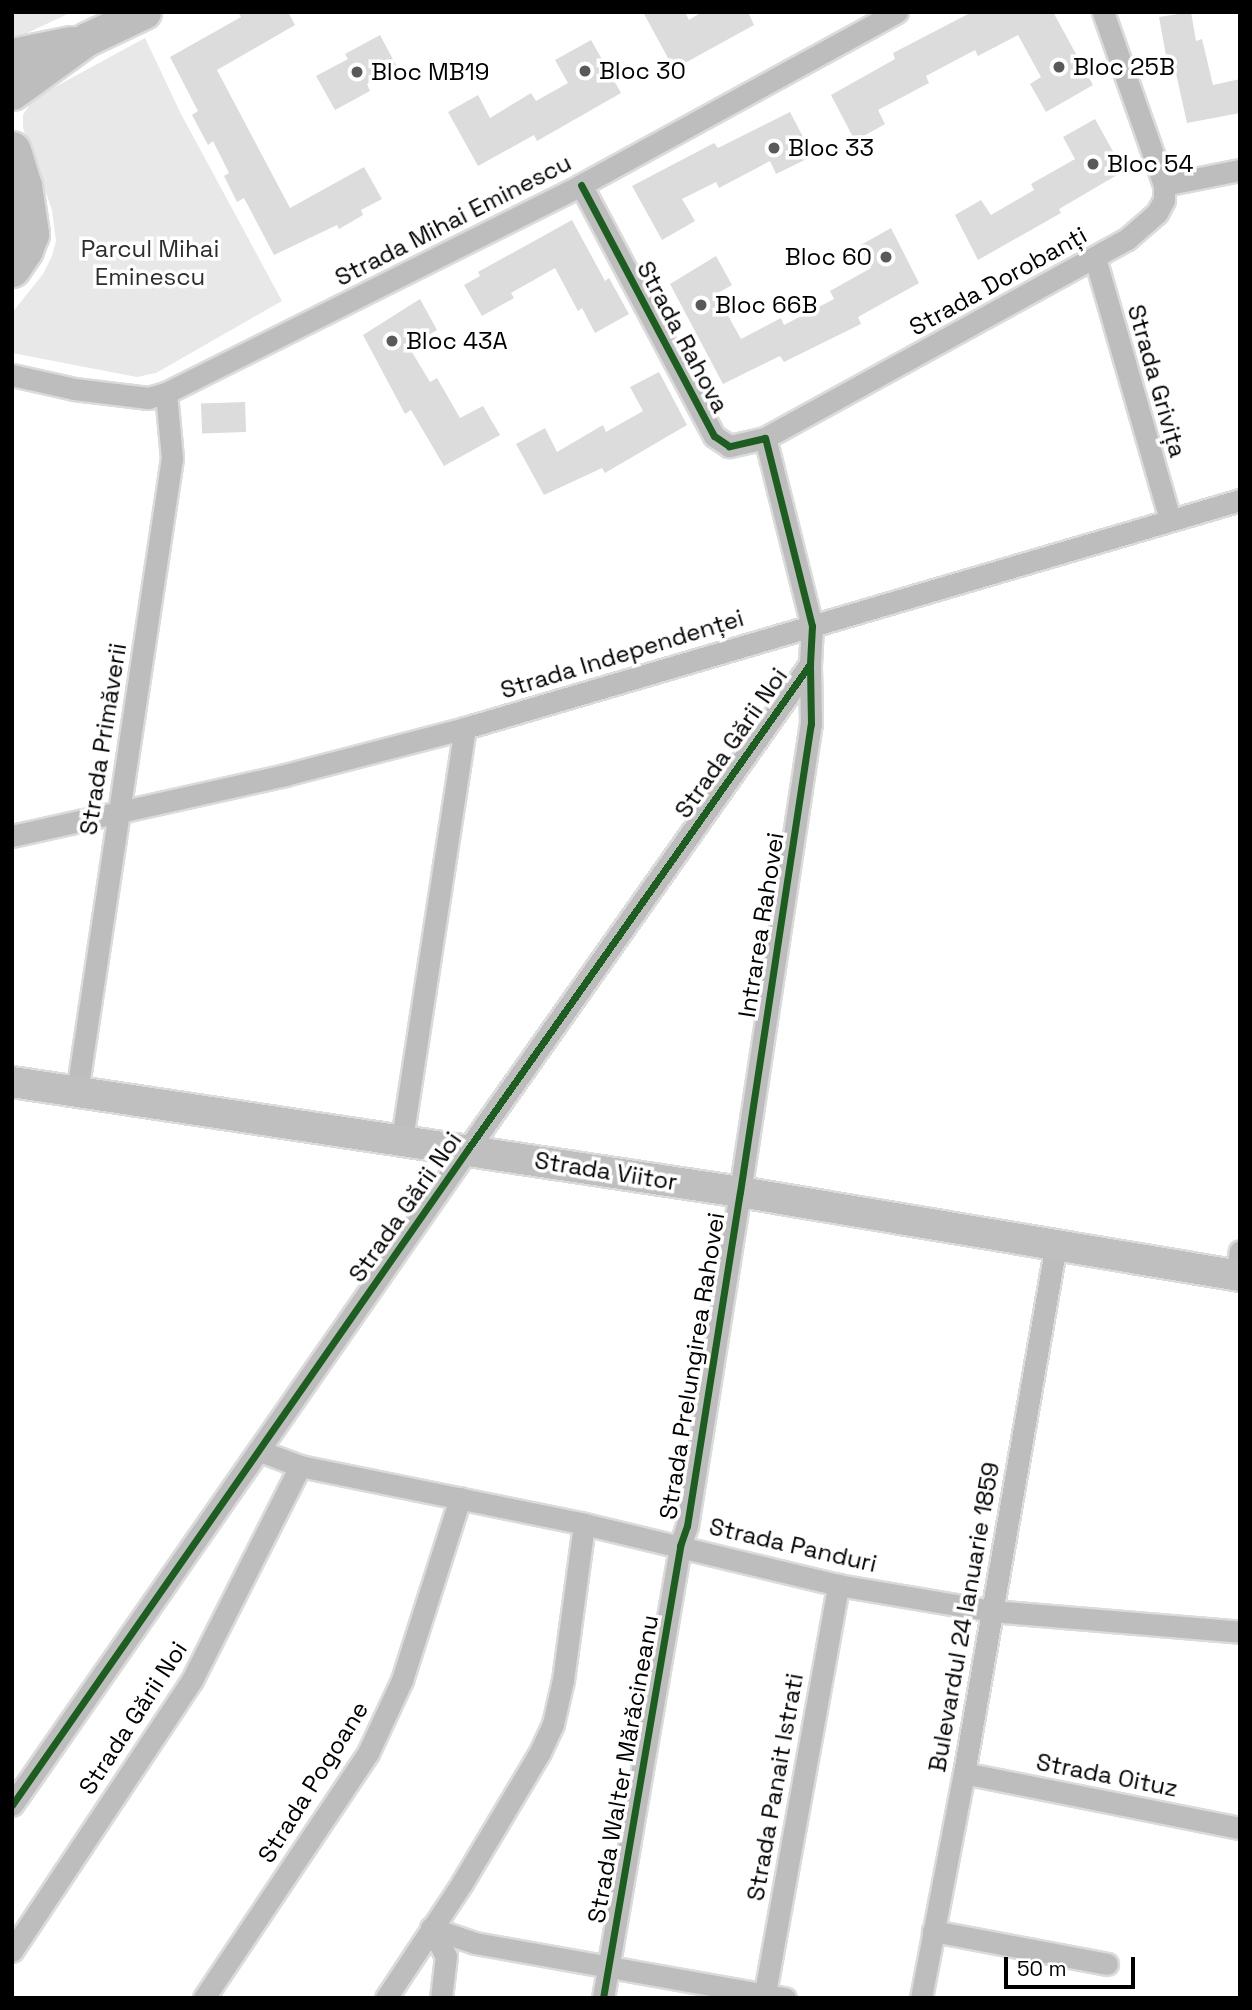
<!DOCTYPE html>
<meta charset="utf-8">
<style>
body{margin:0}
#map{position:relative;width:1252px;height:2010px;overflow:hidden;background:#fff;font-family:"Space Grotesk",sans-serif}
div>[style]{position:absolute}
.green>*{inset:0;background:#e8e8e8}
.building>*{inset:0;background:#dcdcdc;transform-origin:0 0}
.roads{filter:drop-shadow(2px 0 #dbdbdb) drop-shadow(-2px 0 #dbdbdb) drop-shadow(0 2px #dbdbdb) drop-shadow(0 -2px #dbdbdb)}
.street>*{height:21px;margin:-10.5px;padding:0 10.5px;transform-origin:10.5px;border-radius:10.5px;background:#bdbdbd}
.secondary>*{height:30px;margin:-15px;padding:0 15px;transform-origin:15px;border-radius:15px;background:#bfbfbf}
.primary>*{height:33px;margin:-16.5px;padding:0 16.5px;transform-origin:16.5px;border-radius:16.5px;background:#bdbdbd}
.highway>*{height:38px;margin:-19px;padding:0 19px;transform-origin:19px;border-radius:19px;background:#bdbdbd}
.cycleway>*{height:7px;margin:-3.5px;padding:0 3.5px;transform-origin:3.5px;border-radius:3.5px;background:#1b5e20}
.dots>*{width:19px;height:19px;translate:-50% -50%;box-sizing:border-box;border:4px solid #fff;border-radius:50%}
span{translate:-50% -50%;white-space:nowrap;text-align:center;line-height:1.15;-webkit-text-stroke:7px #fff;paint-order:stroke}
.poi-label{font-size:24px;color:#000}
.left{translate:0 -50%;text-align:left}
.right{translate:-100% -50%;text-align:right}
.street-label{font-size:24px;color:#000}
.park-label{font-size:24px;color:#2d2d2d}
.frame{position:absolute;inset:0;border:14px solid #000;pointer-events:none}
.scale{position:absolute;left:1004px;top:1957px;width:131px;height:32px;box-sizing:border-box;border:4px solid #000;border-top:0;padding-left:9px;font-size:21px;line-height:24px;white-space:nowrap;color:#000;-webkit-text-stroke:5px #fff;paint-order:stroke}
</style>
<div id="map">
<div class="green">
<i style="clip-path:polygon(12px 12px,72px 12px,25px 34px,12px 37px)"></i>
<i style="clip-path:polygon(145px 38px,181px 114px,282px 301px,156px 373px,137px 377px,12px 353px,12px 313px,43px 274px,52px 256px,56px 241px,52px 210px,23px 128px,23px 115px,31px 102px,53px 88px)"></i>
</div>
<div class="building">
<i style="clip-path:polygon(238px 12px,288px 12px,295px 25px,217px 70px,290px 208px,364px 167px,382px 199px,361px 210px,363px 215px,339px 229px,337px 225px,274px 255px,244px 198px,237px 202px,224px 176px,229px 173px,213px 141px,208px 145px,192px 115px,198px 111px,170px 57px,241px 17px)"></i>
<i style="clip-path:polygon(643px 12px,685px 12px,689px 20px,702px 12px,748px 12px,754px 25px,674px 69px)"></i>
<i style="clip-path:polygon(972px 12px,1053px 12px,1093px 85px,1046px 112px,1030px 84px,1041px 77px,1018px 35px,978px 56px,975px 50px,926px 76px,929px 83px,878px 110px,885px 124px,855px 141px,831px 95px,895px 59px,893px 53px)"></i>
<i style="clip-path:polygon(1191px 12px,1196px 41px,1202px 39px,1213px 85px,1240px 79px,1240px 113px,1187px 123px,1173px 60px,1167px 61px,1159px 17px)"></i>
<i style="clip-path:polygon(380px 35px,397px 67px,367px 84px,370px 91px,335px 110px,316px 76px,348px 59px,345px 54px)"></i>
<i style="clip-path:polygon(591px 40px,621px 93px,537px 141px,534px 135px,478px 166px,448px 112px,478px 95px,490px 118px,531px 93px,536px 101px,568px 83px,555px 60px)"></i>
<i style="clip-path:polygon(790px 112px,813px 156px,776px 174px,770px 161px,719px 188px,716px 182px,682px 199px,695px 221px,662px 240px,632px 186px,714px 143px,718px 148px)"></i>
<i style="clip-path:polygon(1095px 119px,1124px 171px,1059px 209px,1061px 213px,978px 260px,955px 215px,981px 200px,991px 215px,1034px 190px,1031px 184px,1075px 159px,1063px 137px)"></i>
<i style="clip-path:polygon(572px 220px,605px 281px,609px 278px,629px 314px,595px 333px,582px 308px,578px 311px,555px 268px,511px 293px,514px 298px,482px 316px,464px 285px,480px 276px,478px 272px)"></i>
<i style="clip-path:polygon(891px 228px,919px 283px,858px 317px,861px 324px,784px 362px,780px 356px,723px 384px,670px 284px,716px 256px,732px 285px,716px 294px,741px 339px,781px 318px,784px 325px,834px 299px,830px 291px,871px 268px,859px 246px)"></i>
<i style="clip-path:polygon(420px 299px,437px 330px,409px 347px,430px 382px,437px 378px,460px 418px,483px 406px,500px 435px,444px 466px,411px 410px,405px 414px,363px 335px)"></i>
<i style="clip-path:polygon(659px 372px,687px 425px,605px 473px,602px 468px,544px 495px,516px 444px,545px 428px,557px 452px,603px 425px,606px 432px,643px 411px,630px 387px)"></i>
<i style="left:245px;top:402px;width:30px;height:44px;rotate:88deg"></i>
</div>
<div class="roads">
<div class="street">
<i style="left:1103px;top:12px;width:183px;rotate:70.6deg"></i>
<i style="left:1095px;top:258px;width:272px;rotate:74deg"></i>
<i style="left:12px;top:375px;width:64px;rotate:12.7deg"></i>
<i style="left:74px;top:389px;width:75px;rotate:6.9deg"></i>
<i style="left:148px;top:398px;width:19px;rotate:-16deg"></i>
<i style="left:166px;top:393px;width:464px;rotate:-26.6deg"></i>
<i style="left:581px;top:185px;width:360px;rotate:-28.7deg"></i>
<i style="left:765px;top:438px;width:413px;rotate:-28.8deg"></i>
<i style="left:1127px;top:239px;width:40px;rotate:-41deg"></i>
<i style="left:1157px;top:213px;width:15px;rotate:-62deg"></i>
<i style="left:1164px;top:200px;width:15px;rotate:-90deg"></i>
<i style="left:1164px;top:185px;width:77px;rotate:-11.2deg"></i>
<i style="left:12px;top:836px;width:280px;rotate:-12.6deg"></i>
<i style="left:285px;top:775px;width:186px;rotate:-14.6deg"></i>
<i style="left:465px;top:728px;width:808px;rotate:-16.39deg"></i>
<i style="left:77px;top:1092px;width:641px;rotate:-81.48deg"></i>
<i style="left:172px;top:458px;width:65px;rotate:-95.3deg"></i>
<i style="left:402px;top:1139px;width:416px;rotate:-81.3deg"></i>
<i style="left:1236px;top:1275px;width:24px;rotate:-81deg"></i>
<i style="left:260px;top:1451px;width:43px;rotate:20.6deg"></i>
<i style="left:300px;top:1466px;width:290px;rotate:11.5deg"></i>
<i style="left:584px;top:1524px;width:261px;rotate:13.5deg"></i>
<i style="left:838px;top:1585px;width:156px;rotate:9.6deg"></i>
<i style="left:992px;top:1611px;width:249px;rotate:4.8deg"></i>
<i style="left:964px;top:1773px;width:281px;rotate:11.3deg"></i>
<i style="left:12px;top:1805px;width:799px;rotate:-55.2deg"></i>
<i style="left:468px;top:1149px;width:593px;rotate:-54.81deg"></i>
<i style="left:810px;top:664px;width:38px;rotate:-87deg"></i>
<i style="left:812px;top:626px;width:194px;rotate:-104deg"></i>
<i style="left:765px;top:438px;width:37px;rotate:167deg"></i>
<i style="left:729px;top:446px;width:18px;rotate:-146deg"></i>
<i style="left:714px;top:436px;width:284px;rotate:-117.9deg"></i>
<i style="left:431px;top:1928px;width:46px;rotate:18.8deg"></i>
<i style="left:475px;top:1943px;width:315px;rotate:10.1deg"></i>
<i style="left:431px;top:1928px;width:32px;rotate:62deg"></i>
<i style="left:446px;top:1956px;width:42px;rotate:96.8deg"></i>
<i style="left:933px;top:1931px;width:177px;rotate:10.7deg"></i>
<i style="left:12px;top:1951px;width:325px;rotate:-56.4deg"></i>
<i style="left:192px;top:1680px;width:240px;rotate:-63.2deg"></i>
<i style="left:204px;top:1998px;width:295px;rotate:-56.2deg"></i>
<i style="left:368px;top:1753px;width:81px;rotate:-65deg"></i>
<i style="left:402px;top:1680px;width:191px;rotate:-72.3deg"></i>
<i style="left:386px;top:1998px;width:138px;rotate:-56.5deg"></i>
<i style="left:462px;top:1883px;width:152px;rotate:-59.2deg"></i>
<i style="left:540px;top:1752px;width:31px;rotate:-65deg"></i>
<i style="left:553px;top:1724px;width:45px;rotate:-77.2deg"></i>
<i style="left:563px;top:1680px;width:157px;rotate:-82.3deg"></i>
<i style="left:603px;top:1998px;width:459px;rotate:-80.3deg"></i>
<i style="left:680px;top:1546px;width:21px;rotate:-71deg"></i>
<i style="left:687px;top:1526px;width:338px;rotate:-81deg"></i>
<i style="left:740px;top:1192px;width:473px;rotate:-81.4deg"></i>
<i style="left:811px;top:724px;width:60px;rotate:-91deg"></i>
<i style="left:764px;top:1998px;width:420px;rotate:-79.8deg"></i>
<i style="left:921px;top:1998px;width:229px;rotate:-79.2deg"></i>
<i style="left:964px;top:1773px;width:537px;rotate:-80.13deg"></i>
</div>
<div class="secondary">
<i style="left:12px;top:1082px;width:736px;rotate:8.59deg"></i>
<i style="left:740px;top:1192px;width:507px;rotate:9.54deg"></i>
</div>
<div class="primary">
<i style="left:12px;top:55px;width:60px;rotate:-11.5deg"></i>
<i style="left:12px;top:93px;width:92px;rotate:-35.8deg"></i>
<i style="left:87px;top:39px;width:63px;rotate:-25.3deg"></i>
</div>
<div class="highway">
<i style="left:12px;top:151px;width:37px;rotate:73deg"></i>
<i style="left:23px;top:186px;width:49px;rotate:81.7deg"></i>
<i style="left:30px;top:234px;width:17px;rotate:111deg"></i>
<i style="left:24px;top:250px;width:22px;rotate:124deg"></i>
</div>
</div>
<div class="cycleway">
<i style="left:12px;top:1805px;width:799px;rotate:-55.2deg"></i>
<i style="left:468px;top:1149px;width:593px;rotate:-54.81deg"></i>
<i style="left:810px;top:664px;width:38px;rotate:-87deg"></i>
<i style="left:812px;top:626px;width:194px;rotate:-104deg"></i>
<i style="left:765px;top:438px;width:37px;rotate:167deg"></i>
<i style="left:729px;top:446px;width:18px;rotate:-146deg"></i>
<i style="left:714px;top:436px;width:284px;rotate:-117.9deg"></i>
<i style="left:603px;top:1998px;width:459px;rotate:-80.3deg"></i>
<i style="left:680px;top:1546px;width:21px;rotate:-71deg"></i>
<i style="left:687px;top:1526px;width:338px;rotate:-81deg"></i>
<i style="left:740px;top:1192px;width:473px;rotate:-81.4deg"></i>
<i style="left:811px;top:724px;width:60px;rotate:-91deg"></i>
</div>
<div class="dots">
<i style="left:1059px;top:67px;background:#595959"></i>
<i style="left:585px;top:71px;background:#595959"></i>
<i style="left:357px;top:72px;background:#595959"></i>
<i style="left:774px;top:148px;background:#595959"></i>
<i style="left:1093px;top:164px;background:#595959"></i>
<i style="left:886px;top:257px;background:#595959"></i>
<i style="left:701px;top:305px;background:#595959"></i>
<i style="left:392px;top:341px;background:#595959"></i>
</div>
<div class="poi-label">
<span class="left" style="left:1073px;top:67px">Bloc 25B</span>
<span class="left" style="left:599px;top:71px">Bloc 30</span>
<span class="left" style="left:371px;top:72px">Bloc MB19</span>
<span class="left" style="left:788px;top:148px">Bloc 33</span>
<span class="left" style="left:1107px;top:164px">Bloc 54</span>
<span class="right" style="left:872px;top:257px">Bloc 60</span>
<span class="left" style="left:715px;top:305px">Bloc 66B</span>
<span class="left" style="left:406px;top:341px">Bloc 43A</span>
</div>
<div class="street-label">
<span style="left:453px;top:220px;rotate:-27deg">Strada Mihai Eminescu</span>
<span style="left:998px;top:281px;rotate:-29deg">Strada Dorobanți</span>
<span style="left:683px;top:337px;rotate:62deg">Strada Rahova</span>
<span style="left:1157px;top:381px;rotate:74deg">Strada Grivița</span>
<span style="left:622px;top:654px;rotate:-17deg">Strada Independenței</span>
<span style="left:103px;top:739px;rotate:-81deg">Strada Primăverii</span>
<span style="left:731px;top:743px;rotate:-55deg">Strada Gării Noi</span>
<span style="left:761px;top:925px;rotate:-81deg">Intrarea Rahovei</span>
<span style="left:606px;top:1171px;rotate:9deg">Strada Viitor</span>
<span style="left:405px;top:1207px;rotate:-55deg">Strada Gării Noi</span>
<span style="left:692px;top:1366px;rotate:-81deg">Strada Prelungirea Rahovei</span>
<span style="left:793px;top:1545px;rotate:13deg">Strada Panduri</span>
<span style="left:964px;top:1617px;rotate:-80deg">Bulevardul 24 Ianuarie 1859</span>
<span style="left:133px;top:1718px;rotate:-57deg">Strada Gării Noi</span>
<span style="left:623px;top:1769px;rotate:-80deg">Strada Walter Mărăcineanu</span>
<span style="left:1107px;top:1775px;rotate:11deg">Strada Oituz</span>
<span style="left:313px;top:1782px;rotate:-58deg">Strada Pogoane</span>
<span style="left:775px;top:1787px;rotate:-80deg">Strada Panait Istrati</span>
</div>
<div class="park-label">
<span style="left:150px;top:263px">Parcul Mihai<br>Eminescu</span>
</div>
<div class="frame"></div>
<div class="scale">50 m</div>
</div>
